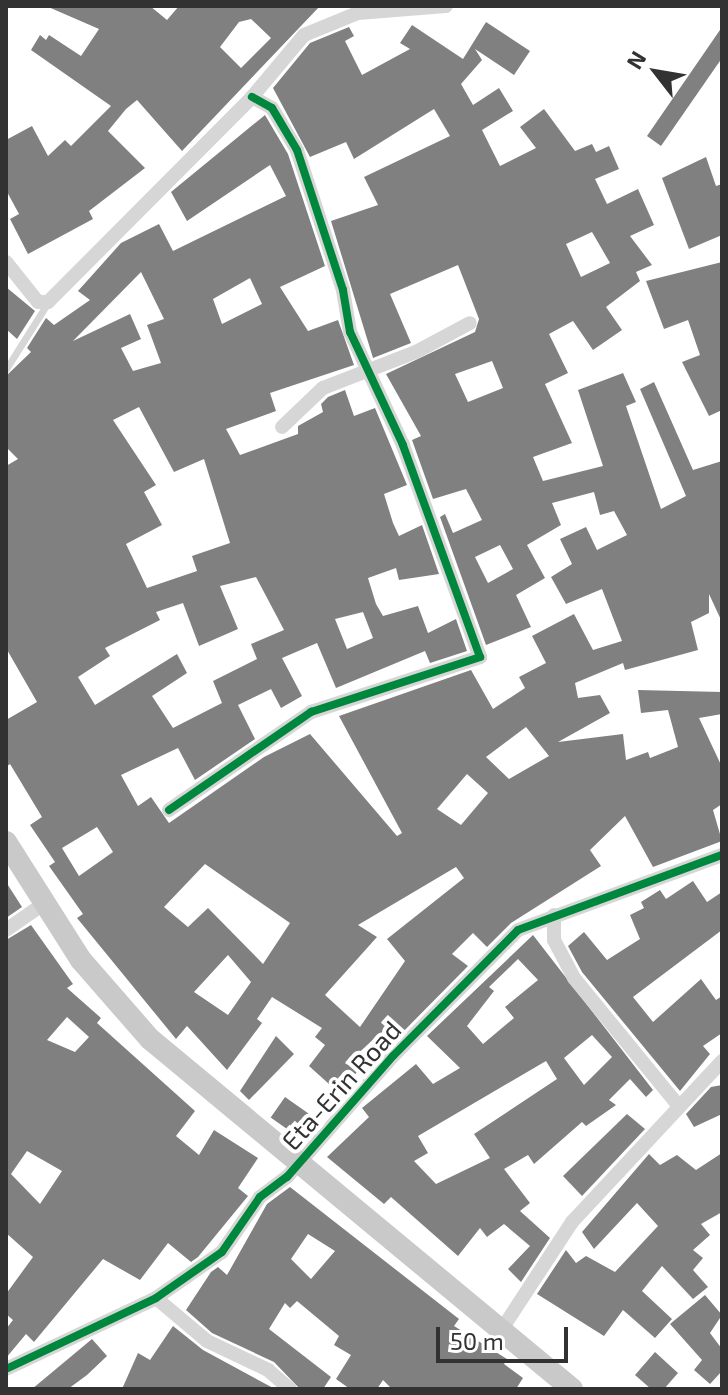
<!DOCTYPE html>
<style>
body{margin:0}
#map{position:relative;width:728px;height:1395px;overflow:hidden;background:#fff;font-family:"Exo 2",sans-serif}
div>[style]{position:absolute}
.building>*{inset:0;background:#808080;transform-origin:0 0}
.lane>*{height:7px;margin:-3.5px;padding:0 3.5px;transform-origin:3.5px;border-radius:3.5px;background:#d6d6d6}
.street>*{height:14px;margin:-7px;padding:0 7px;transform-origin:7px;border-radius:7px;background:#d6d6d6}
.primary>*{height:22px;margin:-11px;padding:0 11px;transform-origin:11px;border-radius:11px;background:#c9c9c9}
.cycleway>*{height:8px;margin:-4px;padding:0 4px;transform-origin:4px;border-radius:4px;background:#00873e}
span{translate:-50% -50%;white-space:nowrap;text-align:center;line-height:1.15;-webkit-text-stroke:8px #fff;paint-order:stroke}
.street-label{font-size:26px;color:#323232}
.frame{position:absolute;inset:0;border:8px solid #323232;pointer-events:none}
.north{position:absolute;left:616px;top:32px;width:80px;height:80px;-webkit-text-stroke:6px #fff;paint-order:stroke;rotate:301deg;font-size:22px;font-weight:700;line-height:32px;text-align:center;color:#323232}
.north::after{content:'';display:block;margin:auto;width:28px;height:36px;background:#323232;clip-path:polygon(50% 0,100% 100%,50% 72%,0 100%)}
.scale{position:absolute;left:436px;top:1327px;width:132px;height:36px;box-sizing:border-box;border:4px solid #323232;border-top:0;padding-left:10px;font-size:24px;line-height:28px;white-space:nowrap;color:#323232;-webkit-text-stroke:6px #fff;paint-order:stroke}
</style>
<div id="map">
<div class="building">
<i style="clip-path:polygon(evenodd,46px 6px,150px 6px,167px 20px,179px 6px,320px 6px,182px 151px,137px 100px,126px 109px,108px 131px,145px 168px,89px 211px,93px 219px,28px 254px,10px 219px,19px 214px,6px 190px,6px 140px,32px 126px,48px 156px,65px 140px,71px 146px,111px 106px,31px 50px,40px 35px,46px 40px,49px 35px,81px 56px,99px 29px,46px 6px,251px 19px,271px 38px,241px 68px,220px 47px,239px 22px,251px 19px)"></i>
<i style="clip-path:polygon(evenodd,486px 22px,530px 51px,514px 75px,475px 49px,482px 60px,461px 84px,473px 105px,499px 88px,513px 111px,482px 130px,500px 166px,536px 148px,520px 127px,544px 109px,575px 151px,592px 144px,596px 152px,609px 146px,619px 169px,595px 179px,607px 204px,638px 189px,654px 225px,630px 236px,652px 265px,636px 272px,640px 281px,606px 307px,622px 330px,593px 350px,573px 321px,549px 334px,568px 373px,545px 384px,572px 443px,533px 457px,543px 481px,603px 466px,578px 390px,623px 373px,636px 402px,626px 406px,661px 509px,686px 496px,640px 389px,654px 382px,693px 470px,722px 461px,722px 622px,709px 594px,709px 613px,691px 622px,698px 650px,625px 670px,623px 663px,575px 683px,578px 698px,600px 695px,610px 713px,558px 742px,623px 734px,626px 760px,648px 752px,650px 758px,678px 747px,668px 710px,641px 713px,638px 690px,722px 692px,722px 714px,699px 718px,722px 767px,722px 804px,713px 810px,722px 841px,653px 867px,625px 816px,590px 850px,601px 866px,511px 923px,487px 947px,473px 933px,452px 954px,468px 966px,391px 1044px,379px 1034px,349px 1062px,358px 1071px,339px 1093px,309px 1066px,325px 1045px,315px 1037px,322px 1028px,272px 997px,257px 1019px,262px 1023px,227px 1070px,187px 1026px,176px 1039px,77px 918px,83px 914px,49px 866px,55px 862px,30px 825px,42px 817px,10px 764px,6px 767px,6px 720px,37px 702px,6px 648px,6px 466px,18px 459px,6px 447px,6px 376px,31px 352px,27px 348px,46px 318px,54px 325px,90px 300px,78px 291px,121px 243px,159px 224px,173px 251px,286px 196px,270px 165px,187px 221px,171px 192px,265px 115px,288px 154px,325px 266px,280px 287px,308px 331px,338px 320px,354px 365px,270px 393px,276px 411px,226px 429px,240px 455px,298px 434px,298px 426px,323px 412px,321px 404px,328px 397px,345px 390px,354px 416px,375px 408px,407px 485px,384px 494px,393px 523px,399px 536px,422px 525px,439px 574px,399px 580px,396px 568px,368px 578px,376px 604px,383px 616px,418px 606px,428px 633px,456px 619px,467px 651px,430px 663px,425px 651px,336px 688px,317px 643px,282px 658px,302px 696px,281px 708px,271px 689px,238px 705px,255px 739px,195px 780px,178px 748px,121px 775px,138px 806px,151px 797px,169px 823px,264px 757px,310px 734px,397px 836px,402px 833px,339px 716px,471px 670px,493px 709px,525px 688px,519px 677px,546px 663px,532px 636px,574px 614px,593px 650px,622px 641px,602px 589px,566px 604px,551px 577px,572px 564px,560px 539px,586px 527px,597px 550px,627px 535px,614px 511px,600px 515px,594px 492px,552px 503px,561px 525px,527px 545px,545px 578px,516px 595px,531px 627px,486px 645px,440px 517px,445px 514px,453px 533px,482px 520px,466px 489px,433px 499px,412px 440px,421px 436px,386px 374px,475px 332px,479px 319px,458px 265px,390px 294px,411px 343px,373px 358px,331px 221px,378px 205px,364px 177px,450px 136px,434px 109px,354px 159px,346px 142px,310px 157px,273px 88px,310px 43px,349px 27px,354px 36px,345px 41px,362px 75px,410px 49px,400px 43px,412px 25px,463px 59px,486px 22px,592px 232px,610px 263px,581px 277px,566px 244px,592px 232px,486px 22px,141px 272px,164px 319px,147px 325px,161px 363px,133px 371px,121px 348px,141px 339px,130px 314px,73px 341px,141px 272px,486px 22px,250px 278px,262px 304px,222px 324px,213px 299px,250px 278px,486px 22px,492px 361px,503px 388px,468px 402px,455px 374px,492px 361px,486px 22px,139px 407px,174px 472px,204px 459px,230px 543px,192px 556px,197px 571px,147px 588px,126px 544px,162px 525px,144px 492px,156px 485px,113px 420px,139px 407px,486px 22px,500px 545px,513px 569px,488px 583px,475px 557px,500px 545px,486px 22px,256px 577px,284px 630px,251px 644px,257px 659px,213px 681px,222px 703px,173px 728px,152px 696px,187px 673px,177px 654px,95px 705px,78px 677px,110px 656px,105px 648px,160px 620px,156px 612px,183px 603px,199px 646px,238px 629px,220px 586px,256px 577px,486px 22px,363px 612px,373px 638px,347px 649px,335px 619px,363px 612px,486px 22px,526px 727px,549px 756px,509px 779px,486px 757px,526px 727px,486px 22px,467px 774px,488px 793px,461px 825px,437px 809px,467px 774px,486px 22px,97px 827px,113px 852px,79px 876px,62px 848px,97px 827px,486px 22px,205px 864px,290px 923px,263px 964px,208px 908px,188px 927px,164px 907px,205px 864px,486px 22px,456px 867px,464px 878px,387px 939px,405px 961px,360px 1027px,325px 995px,377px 937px,358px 925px,456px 867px,486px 22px,228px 955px,251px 982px,228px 1015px,194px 992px,228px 955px)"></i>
<i style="clip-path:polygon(722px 27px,722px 58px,661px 146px,647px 136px)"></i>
<i style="clip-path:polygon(706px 157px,716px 186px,722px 184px,722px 235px,689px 249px,662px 178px)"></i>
<i style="clip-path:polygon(722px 262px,722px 410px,709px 416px,682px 362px,700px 355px,688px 320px,664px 329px,646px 281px)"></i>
<i style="clip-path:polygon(6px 287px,35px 311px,17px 339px,6px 329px)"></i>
<i style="clip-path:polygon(693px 881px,707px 902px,722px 892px,722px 930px,633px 997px,653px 1022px,701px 979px,716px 1000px,722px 996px,722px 1033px,703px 1046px,710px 1054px,680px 1091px,582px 972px,568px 946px,584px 932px,607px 960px,640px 939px,630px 915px,644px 908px,641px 902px,660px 890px,666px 899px)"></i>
<i style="clip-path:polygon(6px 882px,22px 907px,6px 918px)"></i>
<i style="clip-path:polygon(evenodd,31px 925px,73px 984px,67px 988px,101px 1018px,97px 1023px,195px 1111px,176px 1136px,199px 1155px,214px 1130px,258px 1158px,238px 1188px,248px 1196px,198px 1257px,191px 1262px,168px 1243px,140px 1280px,103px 1259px,34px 1342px,26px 1334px,6px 1358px,6px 1329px,13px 1320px,6px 1314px,6px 1294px,33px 1257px,6px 1233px,6px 940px,31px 925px,67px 1017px,89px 1037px,75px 1052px,47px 1040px,67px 1017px,31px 925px,27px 1151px,62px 1171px,40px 1204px,11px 1174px,27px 1151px)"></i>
<i style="clip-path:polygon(evenodd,533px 935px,653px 1090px,646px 1097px,630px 1079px,609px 1100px,616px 1105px,586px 1126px,582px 1122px,534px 1164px,528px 1155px,504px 1169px,530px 1203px,520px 1211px,550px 1238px,521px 1282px,508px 1269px,530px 1246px,504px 1224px,487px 1237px,480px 1228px,458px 1256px,391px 1197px,384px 1204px,327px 1157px,369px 1117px,362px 1108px,416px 1064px,433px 1084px,460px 1068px,427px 1036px,533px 935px,518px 959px,538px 980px,505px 1007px,514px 1018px,483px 1044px,467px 1026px,494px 991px,489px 987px,518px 959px,533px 935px,592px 1035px,612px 1057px,584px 1085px,564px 1058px,592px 1035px,533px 935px,546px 1061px,557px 1079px,474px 1134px,490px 1158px,436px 1184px,414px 1161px,428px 1153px,418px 1136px,546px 1061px)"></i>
<i style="clip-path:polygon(276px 1036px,294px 1054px,249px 1100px,240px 1091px)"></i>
<i style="clip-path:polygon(722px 1085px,722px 1114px,694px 1127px,686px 1114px,711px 1087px)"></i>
<i style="left:285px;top:1097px;width:33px;height:25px;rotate:35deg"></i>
<i style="clip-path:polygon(627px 1114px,645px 1129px,582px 1196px,563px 1176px)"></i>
<i style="clip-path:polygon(722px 1153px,722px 1212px,701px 1224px,710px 1235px,693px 1250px,703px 1258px,693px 1270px,708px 1287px,693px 1299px,662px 1266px,642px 1291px,672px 1319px,655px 1338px,623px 1310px,604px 1336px,537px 1294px,566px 1250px,576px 1263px,586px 1256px,615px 1272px,658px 1226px,637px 1203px,594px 1249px,582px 1232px,649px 1154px,660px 1165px,677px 1155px,696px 1170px)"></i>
<i style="clip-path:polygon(evenodd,290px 1187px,459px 1319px,454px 1326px,507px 1359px,504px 1364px,523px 1378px,516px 1389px,392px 1389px,383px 1380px,377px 1389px,350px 1389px,336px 1379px,351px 1355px,334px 1345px,339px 1336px,297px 1301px,290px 1308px,285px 1303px,269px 1329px,331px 1377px,323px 1389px,300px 1389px,274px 1362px,212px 1333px,186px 1310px,211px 1272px,218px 1267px,227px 1275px,267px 1204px,290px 1187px,308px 1234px,335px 1251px,311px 1279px,291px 1259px,308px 1234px)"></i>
<i style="clip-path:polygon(705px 1295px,722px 1315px,710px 1333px,722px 1349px,722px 1371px,710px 1384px,694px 1370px,702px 1360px,670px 1324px)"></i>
<i style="clip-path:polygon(173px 1326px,203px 1350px,275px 1389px,122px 1389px,138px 1353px,150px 1360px)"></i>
<i style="clip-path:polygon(92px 1339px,107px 1356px,87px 1375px,68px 1389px,32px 1389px)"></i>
<i style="clip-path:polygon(655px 1352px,678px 1373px,664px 1389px,651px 1389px,635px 1375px)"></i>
</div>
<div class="lane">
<i style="left:6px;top:369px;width:77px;rotate:-57.8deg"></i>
</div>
<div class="street">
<i style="left:6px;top:262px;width:51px;rotate:51.3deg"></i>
<i style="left:38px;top:302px;width:10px"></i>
<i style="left:48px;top:302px;width:289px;rotate:-45.1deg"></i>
<i style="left:252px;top:97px;width:81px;rotate:-50deg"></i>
<i style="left:304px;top:35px;width:58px;rotate:-22.2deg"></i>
<i style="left:358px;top:13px;width:88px;rotate:-4.5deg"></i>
<i style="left:282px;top:427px;width:57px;rotate:-43.6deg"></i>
<i style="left:323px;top:388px;width:100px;rotate:-21.2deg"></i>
<i style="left:416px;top:352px;width:61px;rotate:-28.2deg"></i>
<i style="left:169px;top:810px;width:173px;rotate:-34.6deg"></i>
<i style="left:311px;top:712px;width:178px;rotate:-18deg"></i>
<i style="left:480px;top:657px;width:226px;rotate:-110deg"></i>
<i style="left:403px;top:445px;width:125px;rotate:-115.1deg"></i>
<i style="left:350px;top:332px;width:43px;rotate:-99.5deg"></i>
<i style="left:343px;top:290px;width:147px;rotate:-108.2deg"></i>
<i style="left:297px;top:150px;width:49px;rotate:-120.8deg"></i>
<i style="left:272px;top:108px;width:23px;rotate:-151deg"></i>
<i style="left:554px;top:915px;width:25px;rotate:90deg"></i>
<i style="left:554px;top:940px;width:43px;rotate:62.2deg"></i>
<i style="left:574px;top:978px;width:163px;rotate:50.7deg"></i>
<i style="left:6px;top:930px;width:35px;rotate:-35deg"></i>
<i style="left:156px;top:1298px;width:67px;rotate:40.1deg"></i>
<i style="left:207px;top:1341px;width:68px;rotate:25.4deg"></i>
<i style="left:268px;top:1370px;width:29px;rotate:41deg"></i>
<i style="left:502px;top:1329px;width:128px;rotate:-56.8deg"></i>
<i style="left:572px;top:1222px;width:220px;rotate:-47deg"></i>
<i style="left:6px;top:1369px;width:166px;rotate:-25.3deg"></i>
<i style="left:156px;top:1298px;width:80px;rotate:-34.9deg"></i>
<i style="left:222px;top:1252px;width:67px;rotate:-55.4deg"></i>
<i style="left:260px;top:1197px;width:34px;rotate:-37deg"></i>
<i style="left:287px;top:1177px;width:161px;rotate:-48.8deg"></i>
<i style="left:393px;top:1056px;width:177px;rotate:-45.2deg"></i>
<i style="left:518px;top:930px;width:217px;rotate:-20.2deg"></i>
</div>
<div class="primary">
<i style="left:6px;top:842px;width:140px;rotate:57.6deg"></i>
<i style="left:81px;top:960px;width:105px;rotate:48.9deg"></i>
<i style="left:150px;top:1039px;width:548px;rotate:39.67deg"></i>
</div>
<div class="cycleway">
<i style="left:169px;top:810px;width:173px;rotate:-34.6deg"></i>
<i style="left:311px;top:712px;width:178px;rotate:-18deg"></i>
<i style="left:480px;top:657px;width:226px;rotate:-110deg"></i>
<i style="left:403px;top:445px;width:125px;rotate:-115.1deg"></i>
<i style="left:350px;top:332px;width:43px;rotate:-99.5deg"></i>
<i style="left:343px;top:290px;width:147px;rotate:-108.2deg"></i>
<i style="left:297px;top:150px;width:49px;rotate:-120.8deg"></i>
<i style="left:272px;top:108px;width:23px;rotate:-151deg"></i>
<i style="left:6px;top:1369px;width:166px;rotate:-25.3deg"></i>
<i style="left:156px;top:1298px;width:80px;rotate:-34.9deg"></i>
<i style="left:222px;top:1252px;width:67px;rotate:-55.4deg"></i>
<i style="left:260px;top:1197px;width:34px;rotate:-37deg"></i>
<i style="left:287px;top:1177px;width:161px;rotate:-48.8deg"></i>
<i style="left:393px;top:1056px;width:177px;rotate:-45.2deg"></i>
<i style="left:518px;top:930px;width:217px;rotate:-20.2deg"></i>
</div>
<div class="street-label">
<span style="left:341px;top:1085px;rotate:-48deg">Eta-Erin Road</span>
</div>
<div class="frame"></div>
<div class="north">N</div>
<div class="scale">50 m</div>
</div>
